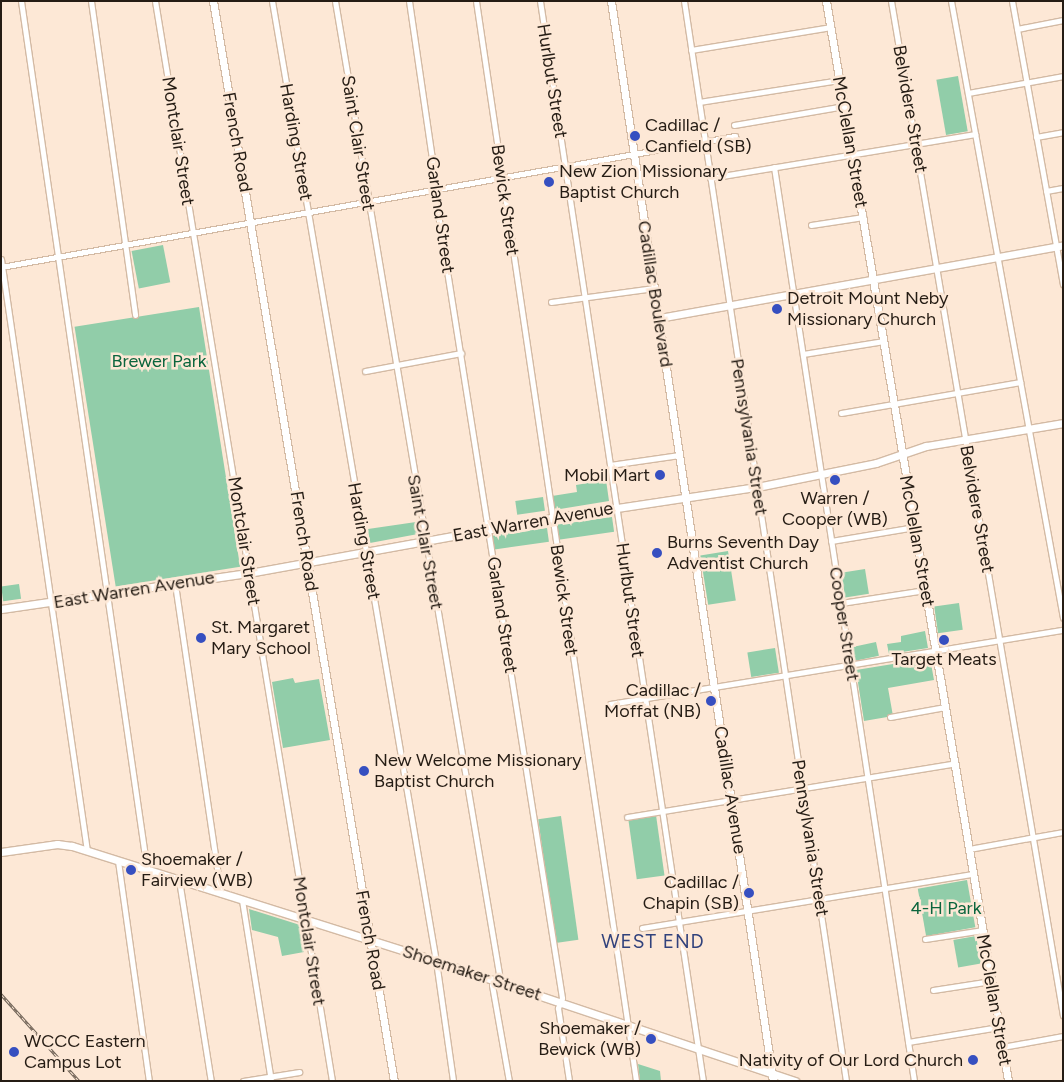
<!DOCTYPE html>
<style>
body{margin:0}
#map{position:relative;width:1064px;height:1082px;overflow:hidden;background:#fde8d6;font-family:Figtree,sans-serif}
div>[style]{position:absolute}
.green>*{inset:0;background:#91cda9;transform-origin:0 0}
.roads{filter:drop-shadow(1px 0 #d3baa4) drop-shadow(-1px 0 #d3baa4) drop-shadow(0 1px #d3baa4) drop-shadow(0 -1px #d3baa4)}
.street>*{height:5px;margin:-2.5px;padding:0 2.5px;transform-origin:2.5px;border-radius:2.5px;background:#fff}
.secondary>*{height:7px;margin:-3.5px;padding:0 3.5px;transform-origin:3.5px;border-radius:3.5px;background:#fff}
.rail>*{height:3px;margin-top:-1.5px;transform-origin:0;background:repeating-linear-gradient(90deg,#fde8d6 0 4px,#6e6155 0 8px);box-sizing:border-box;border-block:1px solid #6e6155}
.dots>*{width:14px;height:14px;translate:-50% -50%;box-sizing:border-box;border:2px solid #fde8d6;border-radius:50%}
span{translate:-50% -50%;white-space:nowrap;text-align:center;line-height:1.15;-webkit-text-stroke:5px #fde8d6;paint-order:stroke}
.street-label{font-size:18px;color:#251c14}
.poi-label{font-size:18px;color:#251c14}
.left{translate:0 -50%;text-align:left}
.right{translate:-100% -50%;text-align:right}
.park-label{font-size:18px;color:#0b653d}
.neighbourhood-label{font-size:19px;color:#31427c;letter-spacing:1px}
.frame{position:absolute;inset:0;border:2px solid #251c14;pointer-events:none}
</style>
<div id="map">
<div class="green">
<i style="left:958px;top:76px;width:56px;height:22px;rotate:80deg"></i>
<i style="left:163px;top:245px;width:38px;height:32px;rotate:79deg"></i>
<i style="left:199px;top:307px;width:263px;height:126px;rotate:81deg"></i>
<i style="clip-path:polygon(606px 480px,609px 501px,554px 510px,552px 496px,577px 492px,576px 485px)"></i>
<i style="left:543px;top:497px;width:14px;height:28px;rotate:82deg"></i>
<i style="left:612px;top:517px;width:15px;height:56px;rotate:82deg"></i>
<i style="clip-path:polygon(416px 522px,418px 534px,370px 543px,368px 529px)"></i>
<i style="left:547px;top:528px;width:14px;height:55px;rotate:82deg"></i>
<i style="left:728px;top:551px;width:50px;height:28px;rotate:81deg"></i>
<i style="left:865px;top:569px;width:25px;height:24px;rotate:81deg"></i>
<i style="left:19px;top:584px;width:15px;height:18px;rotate:82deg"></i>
<i style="left:959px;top:603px;width:27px;height:25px;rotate:82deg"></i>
<i style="clip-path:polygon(925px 631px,928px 648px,889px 654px,887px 644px,901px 642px,901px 636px)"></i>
<i style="left:876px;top:642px;width:14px;height:24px;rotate:78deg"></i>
<i style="left:775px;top:648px;width:25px;height:28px;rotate:81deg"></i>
<i style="clip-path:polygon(930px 658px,934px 680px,888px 688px,893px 716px,864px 721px,856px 670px)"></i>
<i style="clip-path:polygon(293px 678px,295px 683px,319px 679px,330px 740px,283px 748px,272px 682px)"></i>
<i style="left:656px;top:815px;width:61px;height:28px;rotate:82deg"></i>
<i style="left:561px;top:816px;width:125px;height:23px;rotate:82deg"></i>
<i style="left:967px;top:880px;width:48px;height:50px;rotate:80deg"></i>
<i style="clip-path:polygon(249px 909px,300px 925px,304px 952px,282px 956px,278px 937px,252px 930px)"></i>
<i style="left:976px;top:936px;width:28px;height:23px;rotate:80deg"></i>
<i style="clip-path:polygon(638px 1064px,660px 1071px,661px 1081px,640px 1081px)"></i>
</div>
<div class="roads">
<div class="street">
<i style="left:21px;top:1px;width:878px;rotate:81.75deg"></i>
<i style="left:91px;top:1px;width:317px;rotate:82deg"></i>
<i style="left:155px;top:1px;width:1094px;rotate:80.69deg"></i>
<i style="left:272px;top:1px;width:974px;rotate:80.31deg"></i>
<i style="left:436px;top:961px;width:121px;rotate:81.9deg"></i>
<i style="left:335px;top:1px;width:987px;rotate:80.43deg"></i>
<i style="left:499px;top:974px;width:13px;rotate:122deg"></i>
<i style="left:492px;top:985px;width:97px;rotate:80deg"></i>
<i style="left:409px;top:1px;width:187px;rotate:81.7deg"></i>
<i style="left:436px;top:186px;width:9px;rotate:96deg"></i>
<i style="left:435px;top:195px;width:813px;rotate:81.01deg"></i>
<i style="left:562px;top:998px;width:11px;rotate:112deg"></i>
<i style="left:558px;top:1008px;width:74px;rotate:81.4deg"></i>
<i style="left:476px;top:1px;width:1092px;rotate:81.57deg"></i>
<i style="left:540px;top:1px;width:1092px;rotate:81.42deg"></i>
<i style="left:684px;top:1px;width:1092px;rotate:81.47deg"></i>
<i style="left:891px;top:1px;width:1029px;rotate:80.38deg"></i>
<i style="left:951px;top:1px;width:627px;rotate:79.71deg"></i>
<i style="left:1012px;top:1px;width:288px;rotate:79.8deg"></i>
<i style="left:1017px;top:29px;width:47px;rotate:-11.1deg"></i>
<i style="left:691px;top:50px;width:142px;rotate:-9.3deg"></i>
<i style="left:968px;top:93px;width:97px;rotate:-10.1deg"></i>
<i style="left:699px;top:102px;width:143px;rotate:-8.9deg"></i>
<i style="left:734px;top:125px;width:112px;rotate:-9.8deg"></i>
<i style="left:1036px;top:137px;width:27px;rotate:-10deg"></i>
<i style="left:774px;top:167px;width:925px;rotate:81.29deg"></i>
<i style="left:710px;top:178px;width:269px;rotate:-9.4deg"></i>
<i style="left:1046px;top:191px;width:17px;rotate:-10deg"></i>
<i style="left:811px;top:225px;width:53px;rotate:-8.7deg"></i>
<i style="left:1px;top:259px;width:598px;rotate:81.73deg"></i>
<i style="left:1px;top:267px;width:746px;rotate:-10.12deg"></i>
<i style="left:551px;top:302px;width:104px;rotate:-7.7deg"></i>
<i style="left:803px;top:354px;width:82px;rotate:-9.1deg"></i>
<i style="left:365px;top:371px;width:98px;rotate:-10.6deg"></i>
<i style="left:841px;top:413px;width:182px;rotate:-9.8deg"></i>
<i style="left:610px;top:465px;width:70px;rotate:-8.2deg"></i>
<i style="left:831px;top:541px;width:85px;rotate:-9.5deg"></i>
<i style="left:175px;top:584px;width:313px;rotate:81.6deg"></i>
<i style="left:841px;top:603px;width:85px;rotate:-8.8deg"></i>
<i style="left:610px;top:704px;width:459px;rotate:-9.3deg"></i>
<i style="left:890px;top:717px;width:56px;rotate:-10.3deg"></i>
<i style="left:627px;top:817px;width:332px;rotate:-9.3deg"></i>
<i style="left:969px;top:849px;width:96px;rotate:-10.3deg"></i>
<i style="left:118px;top:861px;width:222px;rotate:82deg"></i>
<i style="left:179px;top:880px;width:204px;rotate:81deg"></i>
<i style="left:242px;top:900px;width:183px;rotate:80.9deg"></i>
<i style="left:642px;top:928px;width:335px;rotate:-9.3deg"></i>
<i style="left:925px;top:939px;width:59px;rotate:-8.8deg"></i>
<i style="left:933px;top:990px;width:59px;rotate:-8.8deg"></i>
<i style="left:908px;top:1042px;width:92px;rotate:-9.4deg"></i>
<i style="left:1002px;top:1047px;width:62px;rotate:-10.2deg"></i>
<i style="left:243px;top:1081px;width:57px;rotate:-9.1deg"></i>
</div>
<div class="secondary">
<i style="left:213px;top:1px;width:1095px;rotate:80.49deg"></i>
<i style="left:611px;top:1px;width:1092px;rotate:81.47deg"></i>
<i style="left:826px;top:1px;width:1095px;rotate:80.43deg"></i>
<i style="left:659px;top:318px;width:411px;rotate:-10.2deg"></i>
<i style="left:1px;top:609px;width:251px;rotate:-8.3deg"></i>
<i style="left:249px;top:573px;width:307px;rotate:-10.3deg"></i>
<i style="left:551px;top:518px;width:208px;rotate:-8.6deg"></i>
<i style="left:757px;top:487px;width:121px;rotate:-11.4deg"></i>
<i style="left:876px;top:463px;width:53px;rotate:-18.8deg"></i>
<i style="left:926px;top:446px;width:139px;rotate:-9.5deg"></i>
<i style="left:1px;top:852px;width:57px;rotate:-8.1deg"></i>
<i style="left:57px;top:844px;width:15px;rotate:8deg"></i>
<i style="left:72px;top:846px;width:382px;rotate:17.5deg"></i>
<i style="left:436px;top:961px;width:379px;rotate:18.5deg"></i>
</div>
</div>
<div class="rail">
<i style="left:1px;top:994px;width:117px;rotate:48.1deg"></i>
</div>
<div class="dots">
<i style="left:635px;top:136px;background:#364fc0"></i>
<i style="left:549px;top:182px;background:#364fc0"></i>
<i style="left:777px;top:309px;background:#364fc0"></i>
<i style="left:660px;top:475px;background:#364fc0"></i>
<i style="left:835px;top:480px;background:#364fc0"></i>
<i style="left:657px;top:553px;background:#364fc0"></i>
<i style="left:201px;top:638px;background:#364fc0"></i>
<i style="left:944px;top:640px;background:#364fc0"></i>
<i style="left:711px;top:701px;background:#364fc0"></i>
<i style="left:364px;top:771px;background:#364fc0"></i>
<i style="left:131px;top:870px;background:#364fc0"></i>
<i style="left:749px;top:893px;background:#364fc0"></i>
<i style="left:651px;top:1039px;background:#364fc0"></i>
<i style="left:14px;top:1052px;background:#364fc0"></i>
<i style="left:973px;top:1060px;background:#364fc0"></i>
</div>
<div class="street-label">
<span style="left:552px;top:81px;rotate:81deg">Hurlbut Street</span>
<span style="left:910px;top:109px;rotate:80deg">Belvidere Street</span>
<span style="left:178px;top:141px;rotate:81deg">Montclair Street</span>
<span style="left:237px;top:142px;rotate:80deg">French Road</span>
<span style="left:296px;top:142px;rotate:80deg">Harding Street</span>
<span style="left:850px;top:142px;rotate:80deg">McClellan Street</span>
<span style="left:358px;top:143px;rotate:81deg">Saint Clair Street</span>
<span style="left:505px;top:200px;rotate:82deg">Bewick Street</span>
<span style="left:440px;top:215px;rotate:82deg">Garland Street</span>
<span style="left:655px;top:294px;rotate:81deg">Cadillac Boulevard</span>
<span style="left:749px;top:437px;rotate:81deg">Pennsylvania Street</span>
<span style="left:977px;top:509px;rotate:80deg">Belvidere Street</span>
<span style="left:533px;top:522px;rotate:-10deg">East Warren Avenue</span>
<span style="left:244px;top:541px;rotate:81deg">Montclair Street</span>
<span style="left:304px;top:541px;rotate:81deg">French Road</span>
<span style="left:364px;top:541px;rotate:80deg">Harding Street</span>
<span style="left:917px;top:541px;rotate:80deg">McClellan Street</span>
<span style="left:425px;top:542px;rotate:80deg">Saint Clair Street</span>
<span style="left:134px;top:590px;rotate:-9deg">East Warren Avenue</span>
<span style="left:564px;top:600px;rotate:82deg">Bewick Street</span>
<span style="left:630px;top:600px;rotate:82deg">Hurlbut Street</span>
<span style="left:502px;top:615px;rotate:81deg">Garland Street</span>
<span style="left:844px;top:624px;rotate:81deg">Cooper Street</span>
<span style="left:730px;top:790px;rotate:81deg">Cadillac Avenue</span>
<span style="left:810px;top:838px;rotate:81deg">Pennsylvania Street</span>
<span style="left:370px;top:940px;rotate:80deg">French Road</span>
<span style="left:309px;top:941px;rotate:81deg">Montclair Street</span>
<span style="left:472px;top:973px;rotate:18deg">Shoemaker Street</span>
<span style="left:994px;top:1000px;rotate:80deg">McClellan Street</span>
</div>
<div class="poi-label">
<span class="left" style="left:645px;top:136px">Cadillac /<br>Canfield (SB)</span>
<span class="left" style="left:559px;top:182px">New Zion Missionary<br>Baptist Church</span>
<span class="left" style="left:787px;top:309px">Detroit Mount Neby<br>Missionary Church</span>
<span class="right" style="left:650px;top:475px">Mobil Mart</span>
<span style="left:835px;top:509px">Warren /<br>Cooper (WB)</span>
<span class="left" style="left:667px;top:553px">Burns Seventh Day<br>Adventist Church</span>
<span class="left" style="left:211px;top:638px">St. Margaret<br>Mary School</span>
<span style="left:944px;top:659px">Target Meats</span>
<span class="right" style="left:701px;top:701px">Cadillac /<br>Moffat (NB)</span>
<span class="left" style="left:374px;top:771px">New Welcome Missionary<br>Baptist Church</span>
<span class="left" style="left:141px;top:870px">Shoemaker /<br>Fairview (WB)</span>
<span class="right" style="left:739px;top:893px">Cadillac /<br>Chapin (SB)</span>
<span class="right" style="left:641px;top:1039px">Shoemaker /<br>Bewick (WB)</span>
<span class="left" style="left:24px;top:1052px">WCCC Eastern<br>Campus Lot</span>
<span class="right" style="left:963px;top:1060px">Nativity of Our Lord Church</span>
</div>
<div class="park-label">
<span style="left:159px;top:361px">Brewer Park</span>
<span style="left:946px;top:908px">4-H Park</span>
</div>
<div class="neighbourhood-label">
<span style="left:653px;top:942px">WEST END</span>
</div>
<div class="frame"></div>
</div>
